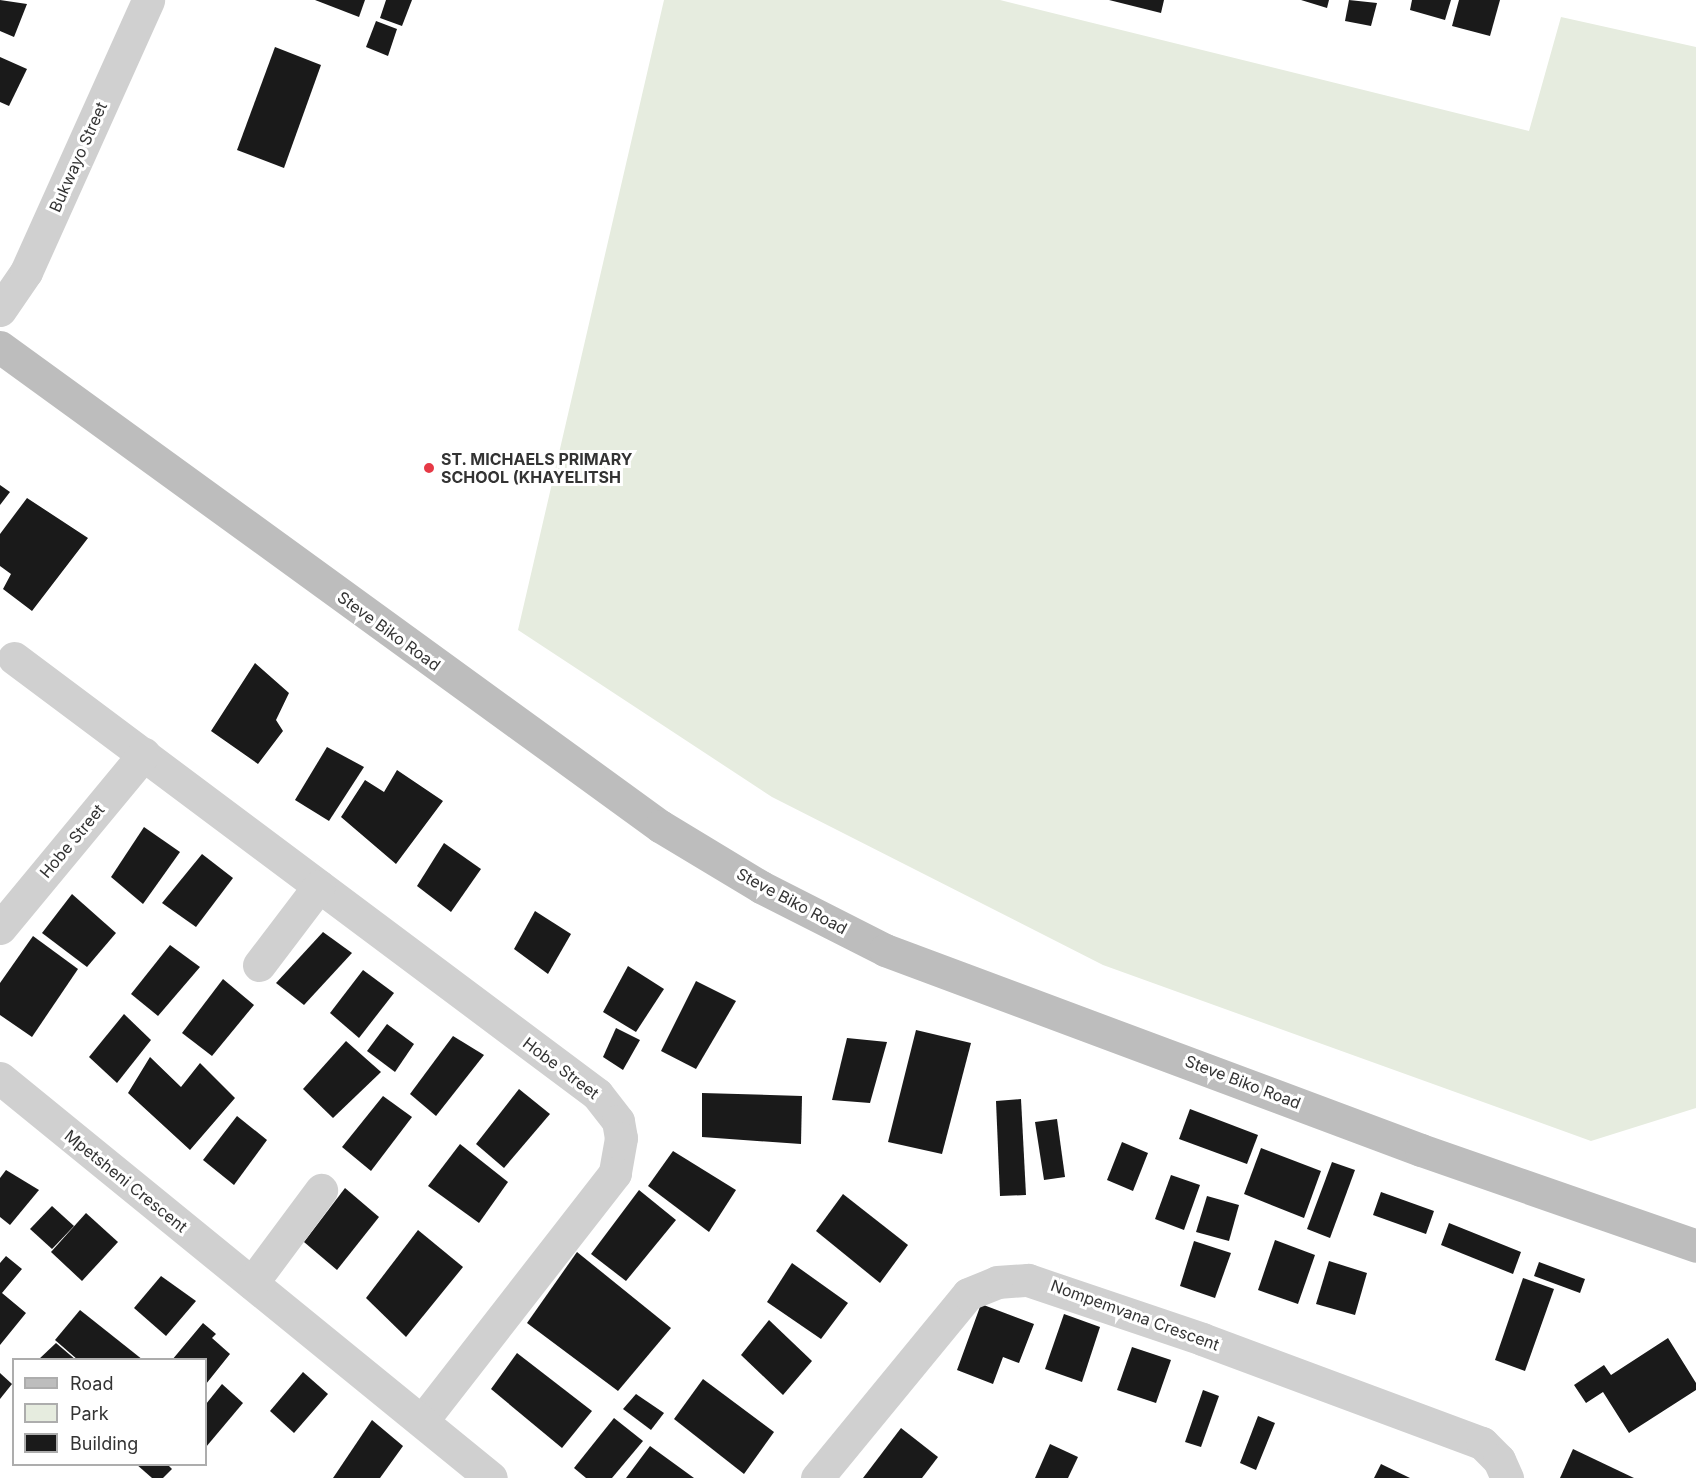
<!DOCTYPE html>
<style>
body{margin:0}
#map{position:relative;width:1696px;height:1478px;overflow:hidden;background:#fff;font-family:Inter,sans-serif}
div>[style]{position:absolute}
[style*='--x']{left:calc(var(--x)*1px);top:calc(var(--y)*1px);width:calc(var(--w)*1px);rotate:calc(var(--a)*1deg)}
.green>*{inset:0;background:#e6ecdf}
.building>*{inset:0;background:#1a1a1a}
.street>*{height:33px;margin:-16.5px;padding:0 16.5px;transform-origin:16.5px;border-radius:16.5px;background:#d0d0d0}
.secondary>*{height:33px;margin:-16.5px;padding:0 16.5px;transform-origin:16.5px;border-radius:16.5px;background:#bdbdbd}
.dots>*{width:16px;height:16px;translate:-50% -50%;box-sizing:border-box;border:3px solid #fff;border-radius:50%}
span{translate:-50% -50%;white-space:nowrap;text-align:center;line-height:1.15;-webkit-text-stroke:6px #fff;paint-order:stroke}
.street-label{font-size:16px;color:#333}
.poi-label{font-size:16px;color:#333;font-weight:700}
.left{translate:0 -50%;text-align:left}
.legend{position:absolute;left:12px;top:1358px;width:195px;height:108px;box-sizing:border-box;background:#fff;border:2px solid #adadad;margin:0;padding:8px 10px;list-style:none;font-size:18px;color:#333}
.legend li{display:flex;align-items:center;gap:12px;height:30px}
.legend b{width:30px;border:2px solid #adadad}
</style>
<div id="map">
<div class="green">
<i style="clip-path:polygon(664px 0,1000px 0,1529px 131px,1561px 17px,1696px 47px,1696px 1108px,1591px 1141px,1103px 965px,772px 797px,518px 630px)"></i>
</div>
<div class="building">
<i style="clip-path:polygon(0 0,27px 4px,14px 37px,0 31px)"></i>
<i style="clip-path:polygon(315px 0,365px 0,359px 17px)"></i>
<i style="clip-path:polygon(386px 0,412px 0,402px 26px,380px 18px)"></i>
<i style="clip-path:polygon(1109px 0,1164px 0,1161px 13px)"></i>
<i style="clip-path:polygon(1301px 0,1329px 0,1327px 8px)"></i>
<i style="clip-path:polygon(1349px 0,1377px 3px,1371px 26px,1345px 21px)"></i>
<i style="clip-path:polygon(1412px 0,1451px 0,1445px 20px,1410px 10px)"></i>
<i style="clip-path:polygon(1459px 0,1500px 0,1490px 36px,1452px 26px)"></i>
<i style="clip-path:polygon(376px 21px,397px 29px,388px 56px,366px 47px)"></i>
<i style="clip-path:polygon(275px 47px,321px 65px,284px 168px,237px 150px)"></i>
<i style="clip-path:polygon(0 57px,27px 69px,9px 106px,0 102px)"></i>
<i style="clip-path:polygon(0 485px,10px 492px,0 505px)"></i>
<i style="clip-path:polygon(27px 498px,88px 538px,32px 611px,3px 589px,11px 574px,0 566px,0 534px)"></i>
<i style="clip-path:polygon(255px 663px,289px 693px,276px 720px,283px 731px,258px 764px,211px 731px)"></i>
<i style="clip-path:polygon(327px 747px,364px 767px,329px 821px,295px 800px)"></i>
<i style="clip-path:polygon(397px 770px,443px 801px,396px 864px,341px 817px,365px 780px,384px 792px)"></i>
<i style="clip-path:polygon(144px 827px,180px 852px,143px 904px,111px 877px)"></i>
<i style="clip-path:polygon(444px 843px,481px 869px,451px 912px,417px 886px)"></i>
<i style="clip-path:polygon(202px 854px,233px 878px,196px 927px,162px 903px)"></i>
<i style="clip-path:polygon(72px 894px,116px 933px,87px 967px,42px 933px)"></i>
<i style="clip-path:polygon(535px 911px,571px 934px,548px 974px,514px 949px)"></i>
<i style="clip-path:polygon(323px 932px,352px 953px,304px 1005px,276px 983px)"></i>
<i style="clip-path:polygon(33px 936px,78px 969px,32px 1037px,0 1015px,0 983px)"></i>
<i style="clip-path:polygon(170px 945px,200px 967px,158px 1016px,131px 994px)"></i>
<i style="clip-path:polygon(628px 966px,664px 989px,636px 1032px,603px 1012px)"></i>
<i style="clip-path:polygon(363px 970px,394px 993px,359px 1038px,330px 1013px)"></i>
<i style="clip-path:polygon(223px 979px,254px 1005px,212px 1056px,182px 1033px)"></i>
<i style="clip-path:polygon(696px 981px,736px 1001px,696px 1069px,661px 1051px)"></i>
<i style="clip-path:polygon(124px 1014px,151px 1040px,117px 1083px,89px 1057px)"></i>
<i style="clip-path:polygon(387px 1024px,414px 1044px,395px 1072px,367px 1051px)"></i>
<i style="clip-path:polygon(616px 1028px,640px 1040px,623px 1070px,603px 1057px)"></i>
<i style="clip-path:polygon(916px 1030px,971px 1043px,942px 1154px,888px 1142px)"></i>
<i style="clip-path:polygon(453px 1036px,484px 1055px,436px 1116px,410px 1094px)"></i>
<i style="clip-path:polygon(847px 1038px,887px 1042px,870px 1103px,832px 1100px)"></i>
<i style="clip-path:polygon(346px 1041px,381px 1072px,333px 1118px,303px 1089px)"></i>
<i style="clip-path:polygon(150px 1057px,181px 1087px,200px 1063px,235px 1098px,190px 1150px,128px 1093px)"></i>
<i style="clip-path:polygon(519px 1089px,550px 1114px,504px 1168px,476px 1144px)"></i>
<i style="clip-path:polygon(702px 1093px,802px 1096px,801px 1144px,702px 1137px)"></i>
<i style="clip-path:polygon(383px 1096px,412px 1117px,371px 1171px,342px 1147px)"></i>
<i style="clip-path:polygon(1021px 1099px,1026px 1195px,1000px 1196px,996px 1101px)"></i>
<i style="clip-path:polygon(1190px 1109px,1258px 1135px,1247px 1164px,1179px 1139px)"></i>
<i style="clip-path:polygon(237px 1116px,267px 1140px,234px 1185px,203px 1160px)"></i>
<i style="clip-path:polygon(1057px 1119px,1065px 1177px,1044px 1180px,1035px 1122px)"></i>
<i style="clip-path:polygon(1122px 1142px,1148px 1153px,1133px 1191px,1107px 1180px)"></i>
<i style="clip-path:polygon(460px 1144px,508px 1182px,479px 1223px,428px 1186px)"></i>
<i style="clip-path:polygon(1261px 1148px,1321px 1171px,1304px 1218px,1244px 1194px)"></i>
<i style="clip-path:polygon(673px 1151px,736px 1190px,709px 1232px,648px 1186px)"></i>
<i style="clip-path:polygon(1332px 1162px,1355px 1170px,1330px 1238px,1307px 1229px)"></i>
<i style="clip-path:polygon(6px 1170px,39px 1190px,10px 1225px,0 1217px,0 1178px)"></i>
<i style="clip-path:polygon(1171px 1175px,1200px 1185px,1184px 1230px,1155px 1219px)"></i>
<i style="clip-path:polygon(345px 1188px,379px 1217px,337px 1270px,304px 1242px)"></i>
<i style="clip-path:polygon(639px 1190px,676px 1220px,626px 1281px,591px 1254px)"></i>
<i style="clip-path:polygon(1381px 1192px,1434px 1211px,1426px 1234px,1373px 1215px)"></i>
<i style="clip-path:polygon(843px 1194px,908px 1245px,880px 1283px,816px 1231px)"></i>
<i style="clip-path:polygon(1207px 1196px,1239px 1205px,1229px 1241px,1196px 1232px)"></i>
<i style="clip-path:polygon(52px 1206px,74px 1226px,52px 1249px,30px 1229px)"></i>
<i style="clip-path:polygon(86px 1213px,118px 1242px,82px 1281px,51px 1252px)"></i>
<i style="clip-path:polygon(1449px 1223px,1521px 1252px,1513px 1274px,1441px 1245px)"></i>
<i style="clip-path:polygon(418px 1230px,463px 1267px,406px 1337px,366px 1298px)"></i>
<i style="clip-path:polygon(1275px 1240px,1315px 1255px,1298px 1304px,1258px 1290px)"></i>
<i style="clip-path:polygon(1194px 1241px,1231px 1253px,1215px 1298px,1180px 1286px)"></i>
<i style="clip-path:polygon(577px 1252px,671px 1328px,618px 1391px,527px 1323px)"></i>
<i style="clip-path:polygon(6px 1256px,22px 1269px,2px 1293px,26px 1313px,0 1345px,0 1263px)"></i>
<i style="clip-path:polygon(1329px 1261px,1367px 1273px,1355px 1315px,1316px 1304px)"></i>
<i style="clip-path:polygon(1539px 1262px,1585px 1279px,1580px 1293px,1534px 1276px)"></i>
<i style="clip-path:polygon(792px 1263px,848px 1303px,821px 1339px,767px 1302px)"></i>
<i style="clip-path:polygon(161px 1276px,196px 1301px,166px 1336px,134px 1308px)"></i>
<i style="clip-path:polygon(1523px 1278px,1554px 1289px,1525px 1371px,1495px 1360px)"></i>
<i style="clip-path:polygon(981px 1304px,1034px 1324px,1019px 1363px,1003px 1357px,993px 1384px,957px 1370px)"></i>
<i style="clip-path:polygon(80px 1310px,143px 1360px,78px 1360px,55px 1340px)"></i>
<i style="clip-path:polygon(1064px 1314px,1100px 1327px,1082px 1382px,1045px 1369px)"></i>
<i style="clip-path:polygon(769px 1320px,812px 1361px,783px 1395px,741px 1355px)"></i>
<i style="clip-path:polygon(203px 1323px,216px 1334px,212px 1338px,230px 1354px,206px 1384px,206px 1360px,172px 1360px)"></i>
<i style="clip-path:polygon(1668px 1338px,1696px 1383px,1696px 1390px,1629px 1433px,1603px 1392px,1586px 1403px,1574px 1385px,1604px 1365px,1611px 1375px)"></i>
<i style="clip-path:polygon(56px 1343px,76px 1360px,38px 1360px)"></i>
<i style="clip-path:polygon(1132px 1347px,1171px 1360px,1156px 1403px,1117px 1390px)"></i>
<i style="clip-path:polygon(517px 1353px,592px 1411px,562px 1448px,491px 1389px)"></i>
<i style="clip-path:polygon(303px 1372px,328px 1394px,294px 1433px,270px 1411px)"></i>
<i style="clip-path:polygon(0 1373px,12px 1384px,0 1399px)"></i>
<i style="clip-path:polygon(703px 1379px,774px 1432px,744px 1474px,674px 1419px)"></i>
<i style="clip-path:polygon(222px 1384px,243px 1403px,206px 1447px,206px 1404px)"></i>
<i style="clip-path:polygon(1203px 1390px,1219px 1396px,1201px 1447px,1185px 1442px)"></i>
<i style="clip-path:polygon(636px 1394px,664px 1413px,651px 1430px,623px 1409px)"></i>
<i style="clip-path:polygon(1258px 1416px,1275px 1423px,1256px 1470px,1240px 1463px)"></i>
<i style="clip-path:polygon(614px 1418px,643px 1441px,612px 1478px,586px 1478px,574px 1468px)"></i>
<i style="clip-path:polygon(372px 1420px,403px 1446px,380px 1478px,333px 1478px)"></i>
<i style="clip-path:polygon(901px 1428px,938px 1457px,922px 1478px,863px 1478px)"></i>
<i style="clip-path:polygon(1050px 1444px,1078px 1457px,1068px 1478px,1035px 1478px)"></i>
<i style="clip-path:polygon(650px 1446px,694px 1478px,626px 1478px)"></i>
<i style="clip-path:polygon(1573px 1449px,1634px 1478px,1560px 1478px)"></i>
<i style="clip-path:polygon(136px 1464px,167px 1464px,172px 1469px,163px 1478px,152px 1478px)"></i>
<i style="clip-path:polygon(1381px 1464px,1410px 1478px,1374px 1478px)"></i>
</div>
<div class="street">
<i style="--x:0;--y:310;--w:46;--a:-55.6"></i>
<i style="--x:26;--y:272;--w:298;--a:-65.8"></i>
<i style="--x:14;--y:658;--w:728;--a:36.79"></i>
<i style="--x:597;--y:1094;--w:34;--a:52"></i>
<i style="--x:618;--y:1121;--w:17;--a:80"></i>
<i style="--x:621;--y:1138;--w:36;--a:100"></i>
<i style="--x:615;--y:1173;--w:314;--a:127.9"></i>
<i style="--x:0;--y:928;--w:226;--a:-50.4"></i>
<i style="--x:259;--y:965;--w:99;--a:-52.8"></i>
<i style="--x:0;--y:1078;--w:633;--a:39.17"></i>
<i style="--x:252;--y:1283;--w:116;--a:-53.4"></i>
<i style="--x:817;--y:1478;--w:238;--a:-50.6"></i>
<i style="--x:968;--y:1294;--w:31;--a:-22"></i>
<i style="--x:997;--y:1282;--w:31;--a:-4"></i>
<i style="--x:1028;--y:1280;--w:184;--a:18.7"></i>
<i style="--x:1202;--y:1339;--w:299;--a:20.4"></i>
<i style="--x:1482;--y:1443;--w:24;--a:45"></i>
<i style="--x:1499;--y:1460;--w:20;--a:66"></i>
</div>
<div class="secondary">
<i style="--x:0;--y:347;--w:816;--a:35.97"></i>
<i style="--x:660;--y:826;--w:118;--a:31.1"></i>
<i style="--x:761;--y:887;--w:139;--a:26.9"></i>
<i style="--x:885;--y:950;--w:572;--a:20.46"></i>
<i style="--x:1421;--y:1150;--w:291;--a:19.2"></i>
</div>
<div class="dots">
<i style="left:429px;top:468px;background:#e63946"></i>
</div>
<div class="street-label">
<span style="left:78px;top:157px;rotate:-66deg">Bukwayo Street</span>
<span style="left:389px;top:631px;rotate:36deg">Steve Biko Road</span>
<span style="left:72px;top:841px;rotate:-50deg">Hobe Street</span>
<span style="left:792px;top:901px;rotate:28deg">Steve Biko Road</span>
<span style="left:561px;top:1068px;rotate:37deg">Hobe Street</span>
<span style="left:1243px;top:1082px;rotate:21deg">Steve Biko Road</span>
<span style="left:126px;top:1181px;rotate:39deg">Mpetsheni Crescent</span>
<span style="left:1135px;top:1315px;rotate:20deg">Nompemvana Crescent</span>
</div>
<div class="poi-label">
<span class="left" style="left:441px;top:468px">ST. MICHAELS PRIMARY<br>SCHOOL (KHAYELITSH</span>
</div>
<ul class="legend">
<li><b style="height:8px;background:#bdbdbd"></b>Road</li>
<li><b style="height:16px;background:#e6ecdf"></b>Park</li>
<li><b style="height:16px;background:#1a1a1a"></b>Building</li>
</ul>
</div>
